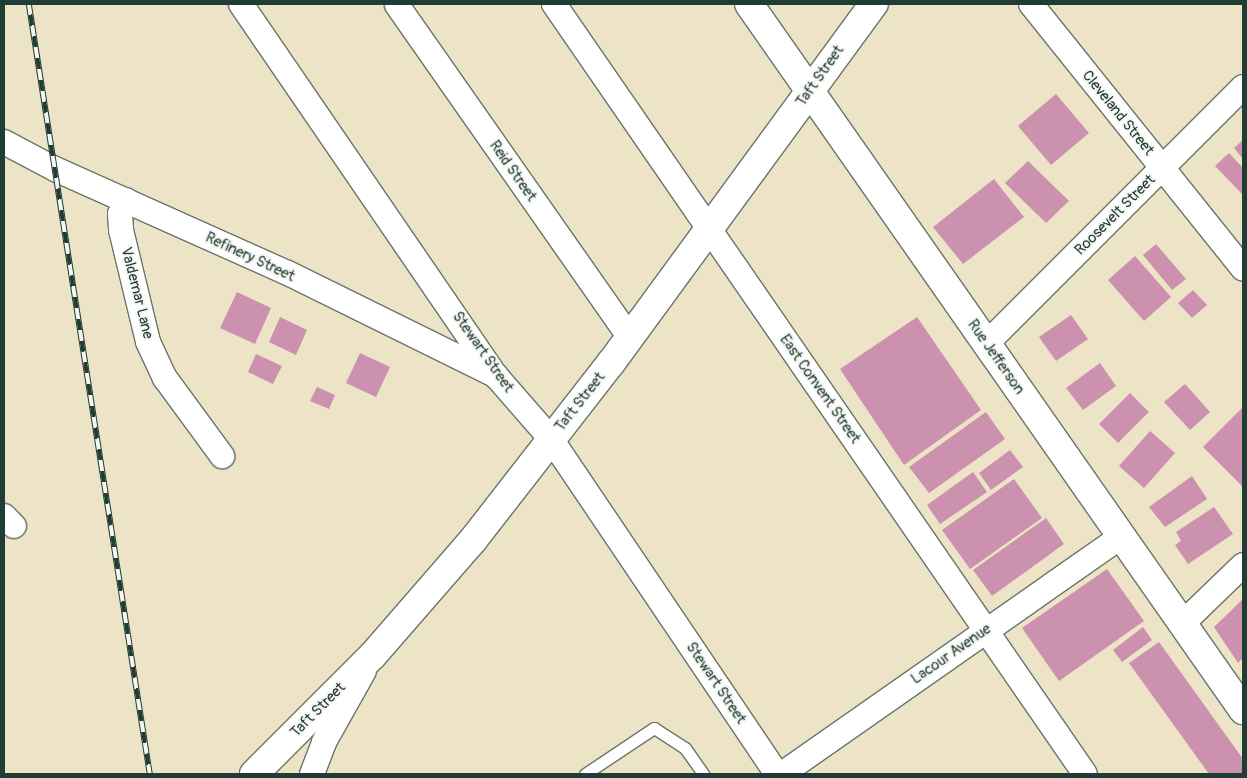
<!DOCTYPE html>
<style>
body{margin:0}
#map{position:relative;width:1247px;height:778px;overflow:hidden;background:#ede4c8;font-family:Pangolin,sans-serif}
div>[style]{position:absolute}
[style*='--x']{left:calc(var(--x)*1px);top:calc(var(--y)*1px);width:calc(var(--w)*1px);rotate:calc(var(--a)*1deg)}
.building>*{inset:0;background:#cc91ae}
.roads{filter:drop-shadow(1px 0 #677768) drop-shadow(-1px 0 #677768) drop-shadow(0 1px #677768) drop-shadow(0 -1px #677768)}
.lane>*{height:11px;margin:-5.5px;padding:0 5.5px;transform-origin:5.5px;border-radius:5.5px;background:#fff}
.street>*{height:24px;margin:-12px;padding:0 12px;transform-origin:12px;border-radius:12px;background:#fff}
.secondary>*{height:28px;margin:-14px;padding:0 14px;transform-origin:14px;border-radius:14px;background:#fff}
.rail>*{height:5.5px;margin-top:-2.75px;transform-origin:0;background:repeating-linear-gradient(90deg,#f6f6f2 0 11px,#1f3d34 0 22px);box-sizing:border-box;border-block:1px solid #1f3d34}
span{translate:-50% -50%;white-space:nowrap;text-align:center;line-height:1.15;-webkit-text-stroke:4px #f6f6f2;paint-order:stroke}
.street-label{font-size:15px;color:#1f3d34}
.frame{position:absolute;inset:0;border:5px solid #1f3d34;pointer-events:none}
</style>
<div id="map">
<div class="building">
<i style="clip-path:polygon(1056px 94px,1089px 133px,1051px 165px,1018px 126px)"></i>
<i style="clip-path:polygon(1243px 140px,1243px 159px,1234px 148px)"></i>
<i style="clip-path:polygon(1229px 153px,1243px 168px,1243px 195px,1215px 166px)"></i>
<i style="clip-path:polygon(1028px 161px,1069px 201px,1046px 223px,1005px 183px)"></i>
<i style="clip-path:polygon(994px 179px,1024px 217px,963px 264px,933px 227px)"></i>
<i style="clip-path:polygon(1156px 244px,1186px 279px,1172px 290px,1143px 255px)"></i>
<i style="clip-path:polygon(1135px 256px,1171px 297px,1144px 321px,1108px 280px)"></i>
<i style="clip-path:polygon(1193px 290px,1207px 305px,1192px 318px,1178px 303px)"></i>
<i style="clip-path:polygon(237px 292px,271px 308px,255px 344px,220px 328px)"></i>
<i style="clip-path:polygon(1071px 315px,1088px 339px,1056px 361px,1039px 337px)"></i>
<i style="clip-path:polygon(280px 317px,307px 330px,296px 355px,269px 342px)"></i>
<i style="clip-path:polygon(917px 317px,981px 410px,904px 465px,840px 369px)"></i>
<i style="clip-path:polygon(360px 353px,390px 367px,376px 397px,346px 383px)"></i>
<i style="clip-path:polygon(256px 354px,282px 366px,273px 384px,248px 372px)"></i>
<i style="clip-path:polygon(1100px 363px,1116px 386px,1083px 410px,1066px 388px)"></i>
<i style="clip-path:polygon(1185px 384px,1210px 412px,1190px 430px,1164px 402px)"></i>
<i style="clip-path:polygon(317px 387px,335px 395px,329px 409px,310px 401px)"></i>
<i style="clip-path:polygon(1130px 393px,1149px 412px,1118px 443px,1099px 424px)"></i>
<i style="clip-path:polygon(1243px 407px,1243px 487px,1203px 447px)"></i>
<i style="clip-path:polygon(986px 412px,1005px 439px,929px 493px,909px 467px)"></i>
<i style="clip-path:polygon(1150px 431px,1175px 453px,1144px 488px,1119px 466px)"></i>
<i style="clip-path:polygon(1010px 450px,1023px 467px,991px 490px,979px 473px)"></i>
<i style="clip-path:polygon(973px 472px,987px 492px,940px 524px,927px 505px)"></i>
<i style="clip-path:polygon(1192px 476px,1207px 499px,1165px 527px,1149px 507px)"></i>
<i style="clip-path:polygon(1014px 479px,1042px 518px,970px 569px,942px 530px)"></i>
<i style="clip-path:polygon(1214px 507px,1233px 534px,1188px 564px,1175px 545px,1181px 541px,1176px 532px)"></i>
<i style="clip-path:polygon(1046px 518px,1064px 544px,992px 596px,973px 570px)"></i>
<i style="clip-path:polygon(1107px 569px,1144px 621px,1059px 681px,1022px 628px)"></i>
<i style="clip-path:polygon(1243px 599px,1243px 658px,1238px 663px,1214px 627px)"></i>
<i style="clip-path:polygon(1143px 627px,1152px 640px,1122px 662px,1113px 650px)"></i>
<i style="clip-path:polygon(1159px 642px,1243px 759px,1243px 774px,1209px 774px,1129px 663px)"></i>
</div>
<div class="roads">
<div class="lane">
<i style="--x:585;--y:774;--w:83;--a:-33.7"></i>
<i style="--x:654;--y:728;--w:37;--a:33"></i>
<i style="--x:685;--y:748;--w:32;--a:55"></i>
</div>
<div class="street">
<i style="--x:241;--y:4;--w:451;--a:55.6"></i>
<i style="--x:496;--y:376;--w:84;--a:48.9"></i>
<i style="--x:551;--y:439;--w:404;--a:56"></i>
<i style="--x:554;--y:4;--w:935;--a:55.41"></i>
<i style="--x:1031;--y:4;--w:339;--a:51.3"></i>
<i style="--x:397;--y:5;--w:406;--a:55"></i>
<i style="--x:4;--y:142;--w:58;--a:27.9"></i>
<i style="--x:55;--y:169;--w:255;--a:24.1"></i>
<i style="--x:288;--y:273;--w:232;--a:26.3"></i>
<i style="--x:126;--y:200;--w:15;--a:113"></i>
<i style="--x:120;--y:214;--w:16;--a:86"></i>
<i style="--x:121;--y:230;--w:115;--a:76.4"></i>
<i style="--x:148;--y:342;--w:40;--a:65"></i>
<i style="--x:165;--y:378;--w:97;--a:53.8"></i>
<i style="--x:987;--y:343;--w:362;--a:-45"></i>
<i style="--x:4;--y:516;--w:14;--a:45"></i>
<i style="--x:1183;--y:623;--w:83;--a:-44"></i>
<i style="--x:312;--y:774;--w:34;--a:-69"></i>
<i style="--x:324;--y:742;--w:81;--a:-60.6"></i>
<i style="--x:782;--y:774;--w:415;--a:-35"></i>
</div>
<div class="secondary">
<i style="--x:749;--y:4;--w:862;--a:55.02"></i>
<i style="--x:254;--y:774;--w:168;--a:-45"></i>
<i style="--x:373;--y:655;--w:152;--a:-49"></i>
<i style="--x:473;--y:540;--w:224;--a:-52.1"></i>
<i style="--x:611;--y:363;--w:445;--a:-53.8"></i>
</div>
</div>
<div class="rail">
<i style="--x:29;--y:4;--w:779;--a:81.07"></i>
</div>
<div class="street-label">
<span style="left:820px;top:76px;rotate:-55deg">Taft Street</span>
<span style="left:1118px;top:113px;rotate:51deg">Cleveland Street</span>
<span style="left:513px;top:171px;rotate:55deg">Reid Street</span>
<span style="left:1115px;top:215px;rotate:-45deg">Roosevelt Street</span>
<span style="left:250px;top:257px;rotate:25deg">Refinery Street</span>
<span style="left:137px;top:293px;rotate:76deg">Valdemar Lane</span>
<span style="left:483px;top:352px;rotate:55deg">Stewart Street</span>
<span style="left:996px;top:357px;rotate:55deg">Rue Jefferson</span>
<span style="left:820px;top:389px;rotate:55deg">East Convent Street</span>
<span style="left:580px;top:402px;rotate:-52deg">Taft Street</span>
<span style="left:951px;top:654px;rotate:-35deg">Lacour Avenue</span>
<span style="left:716px;top:683px;rotate:56deg">Stewart Street</span>
<span style="left:318px;top:710px;rotate:-45deg">Taft Street</span>
</div>
<div class="frame"></div>
</div>
